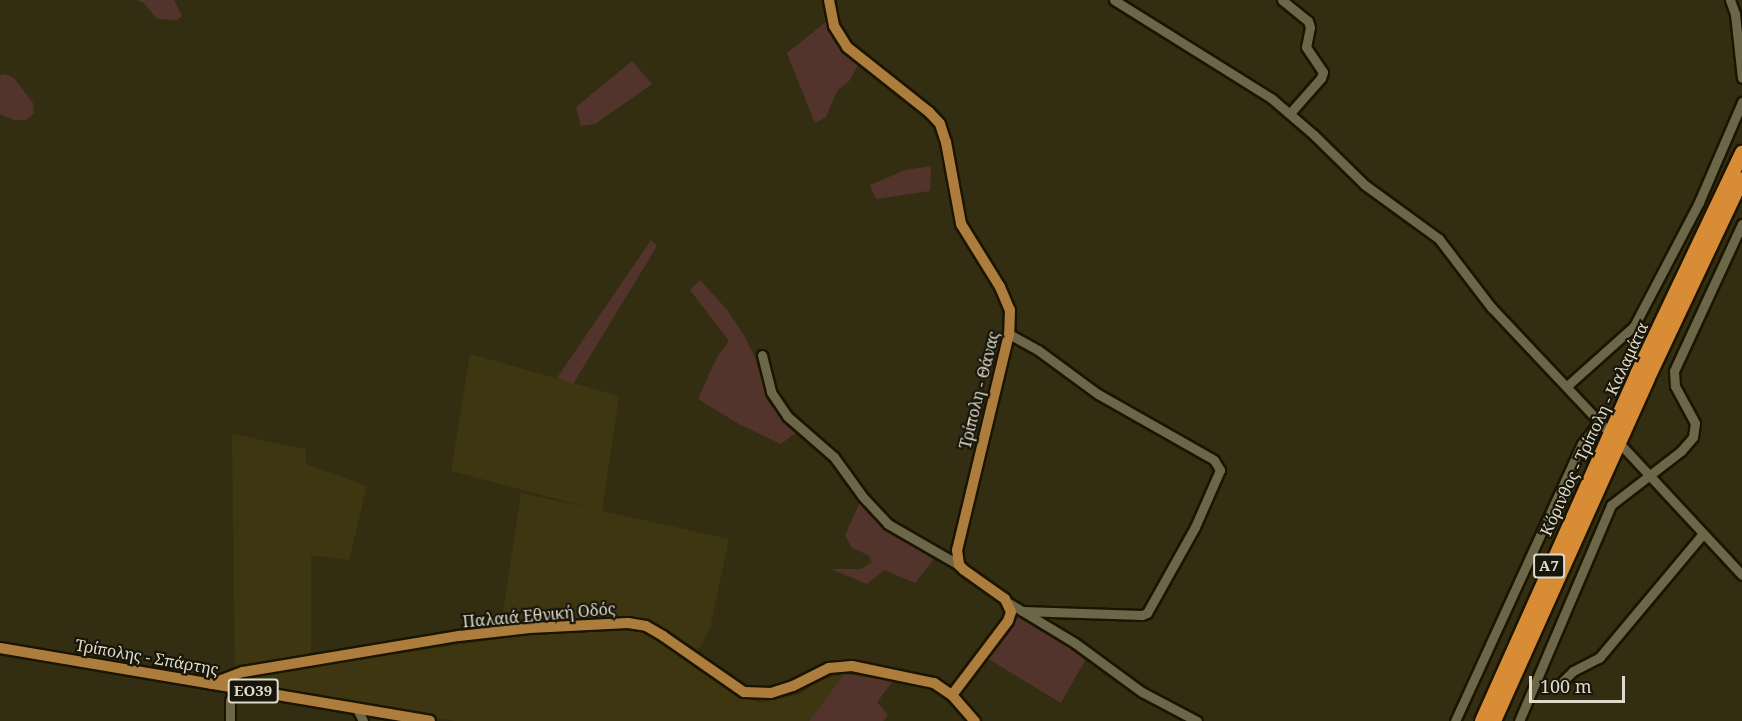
<!DOCTYPE html>
<meta charset="utf-8">
<style>
body{margin:0}
#map{position:relative;width:1742px;height:721px;overflow:hidden;background:#332e11;font-family:"Noto Serif",serif}
div>[style]{position:absolute}
[style*='--x']{left:calc(var(--x)*1px);top:calc(var(--y)*1px);width:calc(var(--w)*1px);rotate:calc(var(--a)*1deg)}
.built>*{inset:0;background:#3d3610}
.green>*{inset:0;background:#53342d}
.roads{filter:drop-shadow(2px 0 #1b1500) drop-shadow(-2px 0 #1b1500) drop-shadow(0 2px #1b1500) drop-shadow(0 -2px #1b1500)}
.minor>*{height:9px;margin:-4.5px;padding:0 4.5px;transform-origin:4.5px;border-radius:4.5px;background:#6d6749}
.major>*{height:10px;margin:-5px;padding:0 5px;transform-origin:5px;border-radius:5px;background:#ad7d3d}
.highway>*{height:14px;margin:-7px;padding:0 7px;transform-origin:7px;border-radius:7px;background:#d78c35}
span{translate:-50% -50%;white-space:nowrap;text-align:center;line-height:1.15;-webkit-text-stroke:4.5px #18160a;paint-order:stroke}
.shield-label span{padding:2px 4px;background:#18160a;border:2px solid;border-radius:4px;-webkit-text-stroke-width:0}
.shield-label{font-size:15px;color:#dedbca;font-weight:700}
.street-label{font-size:16px;color:#dedbca}
.scale{position:absolute;left:1529px;top:676px;width:96px;height:27px;box-sizing:border-box;border:3px solid #dedbca;border-top:0;padding-left:8px;font-size:18px;line-height:21px;white-space:nowrap;color:#dedbca;-webkit-text-stroke:4px #18160a;paint-order:stroke}
</style>
<div id="map">
<div class="built">
<i style="clip-path:polygon(470px 354px,619px 396px,602px 511px,729px 539px,710px 628px,696px 654px,725px 687px,760px 703px,800px 694px,820px 680px,844px 674px,809px 721px,455px 721px,235px 684px,232px 434px,306px 449px,306px 464px,367px 486px,349px 560px,311px 555px,311px 666px,499px 639px,521px 493px,599px 510px,451px 471px)"></i>
</div>
<div class="green">
<i style="clip-path:polygon(136px 0,174px 0,182px 16px,177px 20px,157px 19px,144px 3px)"></i>
<i style="clip-path:polygon(826px 22px,834px 41px,859px 63px,850px 80px,837px 91px,826px 117px,815px 123px,787px 53px)"></i>
<i style="clip-path:polygon(632px 61px,652px 84px,595px 124px,581px 126px,576px 107px)"></i>
<i style="clip-path:polygon(5px 74px,14px 78px,33px 103px,34px 113px,26px 120px,14px 120px,0 114px,0 75px)"></i>
<i style="clip-path:polygon(931px 166px,930px 191px,876px 199px,870px 185px,905px 170px)"></i>
<i style="clip-path:polygon(651px 240px,657px 246px,573px 384px,557px 378px)"></i>
<i style="clip-path:polygon(700px 280px,728px 311px,745px 337px,755px 358px,768px 401px,780px 417px,798px 431px,781px 444px,739px 424px,698px 399px,716px 359px,729px 341px,690px 290px)"></i>
<i style="clip-path:polygon(861px 500px,936px 556px,915px 583px,884px 570px,867px 584px,831px 569px,861px 569px,872px 562px,868px 555px,852px 548px,845px 535px)"></i>
<i style="clip-path:polygon(1017px 613px,1087px 657px,1061px 703px,985px 657px)"></i>
<i style="clip-path:polygon(844px 674px,893px 681px,877px 702px,888px 715px,883px 721px,809px 721px)"></i>
</div>
<div class="roads">
<div class="minor">
<i style="--x:1114;--y:0;--w:185;--a:32"></i>
<i style="--x:1271;--y:98;--w:57;--a:40.7"></i>
<i style="--x:1314;--y:135;--w:71;--a:44.4"></i>
<i style="--x:1365;--y:185;--w:92;--a:36.1"></i>
<i style="--x:1439;--y:239;--w:86;--a:52.6"></i>
<i style="--x:1491;--y:307;--w:168;--a:46.7"></i>
<i style="--x:1282;--y:0;--w:33;--a:39"></i>
<i style="--x:1308;--y:21;--w:6;--a:72"></i>
<i style="--x:1310;--y:27;--w:20;--a:101"></i>
<i style="--x:1306;--y:47;--w:30;--a:56"></i>
<i style="--x:1323;--y:72;--w:6;--a:108"></i>
<i style="--x:1321;--y:78;--w:47;--a:131.5"></i>
<i style="--x:1730;--y:0;--w:15;--a:70"></i>
<i style="--x:1735;--y:14;--w:64;--a:83.8"></i>
<i style="--x:1009;--y:334;--w:33;--a:29"></i>
<i style="--x:1038;--y:350;--w:74;--a:36.3"></i>
<i style="--x:1098;--y:394;--w:133;--a:29.6"></i>
<i style="--x:1214;--y:460;--w:12;--a:59"></i>
<i style="--x:1220;--y:470;--w:62;--a:113.7"></i>
<i style="--x:1195;--y:527;--w:98;--a:119.2"></i>
<i style="--x:1147;--y:613;--w:5;--a:158"></i>
<i style="--x:1142;--y:615;--w:120;--a:-178.1"></i>
<i style="--x:762;--y:355;--w:38;--a:76"></i>
<i style="--x:771;--y:392;--w:29;--a:56"></i>
<i style="--x:787;--y:416;--w:62;--a:41.1"></i>
<i style="--x:834;--y:457;--w:49;--a:54.1"></i>
<i style="--x:863;--y:497;--w:37;--a:47"></i>
<i style="--x:888;--y:524;--w:82;--a:30"></i>
<i style="--x:1567;--y:386;--w:90;--a:-41.8"></i>
<i style="--x:1634;--y:326;--w:140;--a:-62.3"></i>
<i style="--x:1699;--y:202;--w:109;--a:-66.7"></i>
<i style="--x:1624;--y:448;--w:173;--a:47.1"></i>
<i style="--x:1009;--y:603;--w:77;--a:31.2"></i>
<i style="--x:1075;--y:643;--w:83;--a:36.2"></i>
<i style="--x:1142;--y:692;--w:62;--a:27.8"></i>
<i style="--x:1563;--y:681;--w:14;--a:-45"></i>
<i style="--x:1573;--y:671;--w:29;--a:-27"></i>
<i style="--x:1599;--y:658;--w:160;--a:-50.1"></i>
<i style="--x:357;--y:709;--w:13;--a:63"></i>
<i style="--x:230;--y:721;--w:20;--a:-90"></i>
<i style="--x:230;--y:701;--w:14;--a:-69"></i>
<i style="--x:1455;--y:721;--w:305;--a:-65.4"></i>
<i style="--x:1582;--y:444;--w:29;--a:-52"></i>
<i style="--x:1519;--y:721;--w:235;--a:-66.9"></i>
<i style="--x:1611;--y:505;--w:88;--a:-37.6"></i>
<i style="--x:1681;--y:451;--w:18;--a:-49"></i>
<i style="--x:1693;--y:437;--w:14;--a:-82"></i>
<i style="--x:1695;--y:423;--w:42;--a:-118.4"></i>
<i style="--x:1675;--y:386;--w:15;--a:-94"></i>
<i style="--x:1674;--y:371;--w:162;--a:-65.2"></i>
</div>
<div class="major">
<i style="--x:829;--y:0;--w:26;--a:79"></i>
<i style="--x:834;--y:26;--w:25;--a:58"></i>
<i style="--x:847;--y:47;--w:105;--a:38.4"></i>
<i style="--x:929;--y:112;--w:16;--a:47"></i>
<i style="--x:940;--y:124;--w:19;--a:72"></i>
<i style="--x:946;--y:142;--w:83;--a:79.6"></i>
<i style="--x:961;--y:224;--w:74;--a:58.2"></i>
<i style="--x:1000;--y:287;--w:25;--a:67"></i>
<i style="--x:1010;--y:310;--w:24;--a:92"></i>
<i style="--x:1009;--y:334;--w:222;--a:103.5"></i>
<i style="--x:957;--y:550;--w:15;--a:82"></i>
<i style="--x:959;--y:565;--w:7;--a:45"></i>
<i style="--x:964;--y:570;--w:50;--a:35.3"></i>
<i style="--x:1005;--y:599;--w:14;--a:65"></i>
<i style="--x:1011;--y:612;--w:9;--a:108"></i>
<i style="--x:1008;--y:621;--w:93;--a:127.1"></i>
<i style="--x:0;--y:648;--w:436;--a:9.6"></i>
<i style="--x:211;--y:684;--w:34;--a:-21"></i>
<i style="--x:243;--y:672;--w:219;--a:-9.5"></i>
<i style="--x:459;--y:636;--w:71;--a:-6.4"></i>
<i style="--x:530;--y:628;--w:98;--a:-2.9"></i>
<i style="--x:628;--y:623;--w:18;--a:9"></i>
<i style="--x:646;--y:626;--w:20;--a:30"></i>
<i style="--x:663;--y:636;--w:98;--a:34.7"></i>
<i style="--x:744;--y:692;--w:27;--a:2"></i>
<i style="--x:771;--y:693;--w:23;--a:-18"></i>
<i style="--x:793;--y:686;--w:40;--a:-26.6"></i>
<i style="--x:829;--y:668;--w:23;--a:-5"></i>
<i style="--x:852;--y:666;--w:84;--a:11.7"></i>
<i style="--x:934;--y:683;--w:22;--a:34"></i>
<i style="--x:952;--y:695;--w:35;--a:49"></i>
</div>
<div class="highway">
<i style="--x:1482;--y:721;--w:380;--a:-65.9"></i>
<i style="--x:1637;--y:374;--w:245;--a:-64.6"></i>
<i style="--x:1494;--y:721;--w:374;--a:-65.8"></i>
<i style="--x:1647;--y:380;--w:222;--a:-64.7"></i>
</div>
</div>
<div class="shield-label">
<span style="left:1549px;top:566px">Α7</span>
<span style="left:253px;top:691px">ΕΟ39</span>
</div>
<div class="street-label">
<span style="left:979px;top:390px;rotate:-76deg">Τρίπολη - Θάνας</span>
<span style="left:1594px;top:429px;rotate:-65deg">Κόρινθος - Τρίπολη - Καλαμάτα</span>
<span style="left:539px;top:615px;rotate:-5deg">Παλαιά Εθνική Οδός</span>
<span style="left:147px;top:657px;rotate:10deg">Τρίπολης - Σπάρτης</span>
</div>
<div class="scale">100 m</div>
</div>
